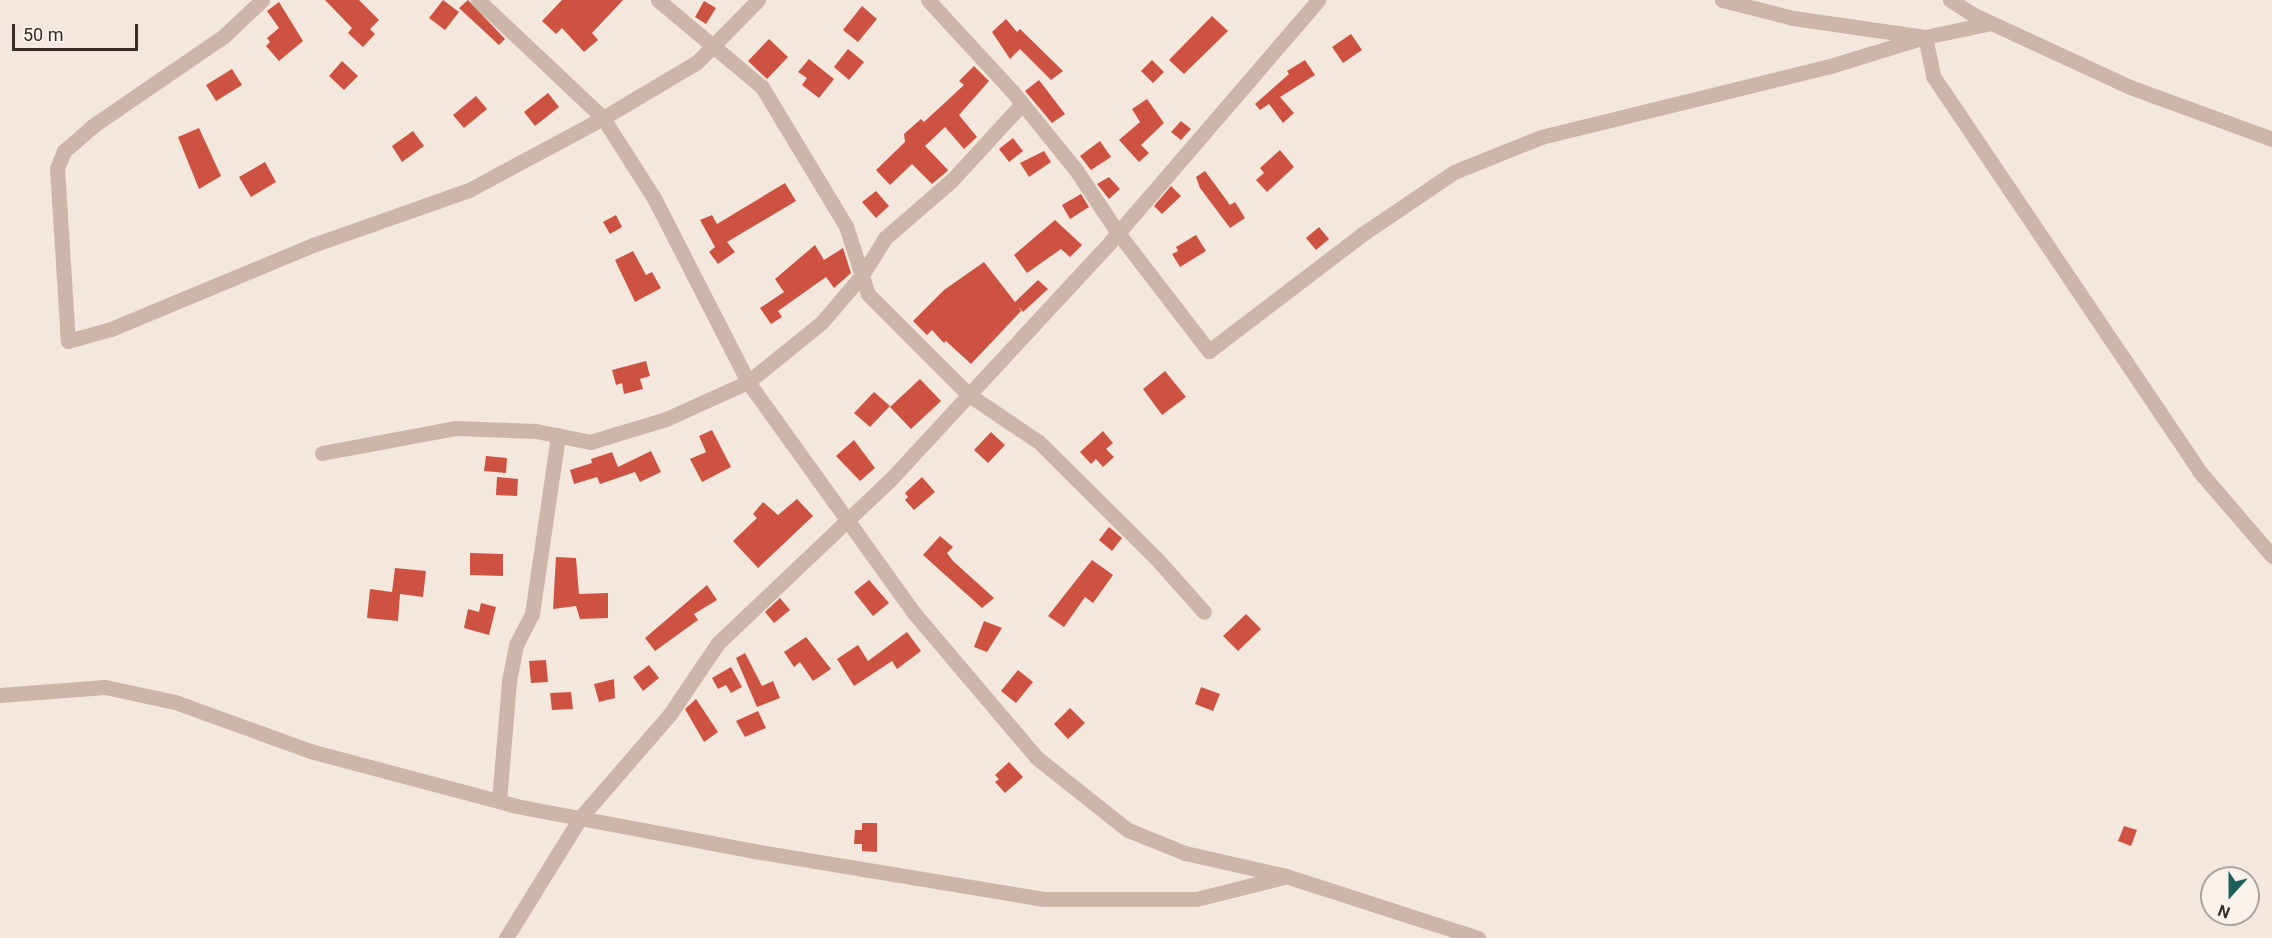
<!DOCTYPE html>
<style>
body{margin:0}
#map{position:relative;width:2272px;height:938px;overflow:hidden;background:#f4e7de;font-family:Roboto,sans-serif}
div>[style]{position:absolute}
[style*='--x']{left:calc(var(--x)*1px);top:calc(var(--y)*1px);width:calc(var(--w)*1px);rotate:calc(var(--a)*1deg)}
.building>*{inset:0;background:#ce5242}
.minor>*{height:15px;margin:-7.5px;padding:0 7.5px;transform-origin:7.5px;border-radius:7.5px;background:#ceb5a9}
span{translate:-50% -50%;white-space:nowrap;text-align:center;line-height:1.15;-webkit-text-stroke:4.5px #fbf2eb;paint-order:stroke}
.north{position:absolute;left:2200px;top:866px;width:60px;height:60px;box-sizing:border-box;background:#fbf2eb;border:2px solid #aea39d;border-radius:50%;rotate:201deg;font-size:16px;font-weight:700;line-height:24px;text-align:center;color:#3a2c29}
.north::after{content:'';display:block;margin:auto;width:21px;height:27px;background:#1b605b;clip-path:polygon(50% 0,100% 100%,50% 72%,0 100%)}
.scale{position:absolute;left:12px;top:24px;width:126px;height:27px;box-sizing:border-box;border:3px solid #3a2c29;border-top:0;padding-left:8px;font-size:18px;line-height:21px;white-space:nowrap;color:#3a2c29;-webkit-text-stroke:4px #fbf2eb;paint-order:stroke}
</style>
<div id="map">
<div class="building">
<i style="clip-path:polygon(325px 0,359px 0,379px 20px,370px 29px,375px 34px,363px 47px,348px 33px,352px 28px)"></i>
<i style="clip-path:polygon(443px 0,459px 12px,445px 30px,429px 18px)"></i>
<i style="clip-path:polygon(468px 0,505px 39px,499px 45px,459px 8px)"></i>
<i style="clip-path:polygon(562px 0,623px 0,592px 33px,598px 40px,584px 52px,562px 28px,556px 34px,542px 21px)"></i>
<i style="clip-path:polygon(704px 1px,716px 8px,706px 24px,695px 17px)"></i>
<i style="clip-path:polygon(279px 2px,303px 41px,279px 61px,266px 46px,270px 42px,267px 38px,279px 28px,267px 11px)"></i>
<i style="clip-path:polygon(862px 6px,877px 19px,858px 42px,843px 30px)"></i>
<i style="clip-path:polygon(1212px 16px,1228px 31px,1184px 74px,1169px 60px)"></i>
<i style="clip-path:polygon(1006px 19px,1017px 32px,1020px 29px,1063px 71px,1051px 80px,1020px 49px,1010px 59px,992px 32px)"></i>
<i style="clip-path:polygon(1351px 34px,1362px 50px,1343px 63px,1332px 47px)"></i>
<i style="clip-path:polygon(769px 39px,788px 57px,767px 79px,748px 61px)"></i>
<i style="clip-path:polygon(848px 49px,864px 62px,849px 80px,834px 67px)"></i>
<i style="clip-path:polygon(809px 59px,834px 79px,819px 98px,802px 85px,807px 78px,798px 72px)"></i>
<i style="clip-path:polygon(1152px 60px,1164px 72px,1153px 83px,1141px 71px)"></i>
<i style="clip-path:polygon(1305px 60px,1315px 75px,1280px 97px,1294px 113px,1283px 123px,1269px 104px,1260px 110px,1255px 104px,1289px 74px,1287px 71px)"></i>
<i style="clip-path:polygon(342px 61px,358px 76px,344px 90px,329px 76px)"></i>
<i style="clip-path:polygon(974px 66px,989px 81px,959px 115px,977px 137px,964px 149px,945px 127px,925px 146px,948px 170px,945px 173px,932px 184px,912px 164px,890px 185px,876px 170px,905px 142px,904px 134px,921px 119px,924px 122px,964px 85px,959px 81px)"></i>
<i style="clip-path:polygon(232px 69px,242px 85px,216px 101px,206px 85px)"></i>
<i style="clip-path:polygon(1039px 80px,1065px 114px,1052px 123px,1025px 91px)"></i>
<i style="clip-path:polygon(548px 93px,559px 107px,535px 126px,524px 112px)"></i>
<i style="clip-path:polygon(476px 96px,487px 109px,464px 128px,453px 115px)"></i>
<i style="clip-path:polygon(1147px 99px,1164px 123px,1141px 145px,1149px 153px,1139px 162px,1119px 140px,1140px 122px,1132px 109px)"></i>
<i style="clip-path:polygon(1181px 121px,1191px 129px,1181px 140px,1171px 132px)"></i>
<i style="clip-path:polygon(199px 128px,221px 176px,199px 189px,178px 137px)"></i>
<i style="clip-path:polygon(413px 131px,424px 146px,402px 162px,392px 146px)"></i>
<i style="clip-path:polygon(1013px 138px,1023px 151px,1009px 162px,999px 149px)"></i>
<i style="clip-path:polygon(1100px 141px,1111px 157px,1091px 170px,1080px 156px)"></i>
<i style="clip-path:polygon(1280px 150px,1294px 167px,1267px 192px,1256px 180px,1264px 173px,1260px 168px)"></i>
<i style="clip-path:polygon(1044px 151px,1051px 162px,1029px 177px,1020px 163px)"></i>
<i style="clip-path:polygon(265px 162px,276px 182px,251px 197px,239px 177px)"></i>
<i style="clip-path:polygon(1205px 171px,1230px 205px,1235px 202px,1245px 218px,1230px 228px,1200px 188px,1196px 177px)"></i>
<i style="clip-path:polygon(1109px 177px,1120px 189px,1109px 199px,1097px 184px)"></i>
<i style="clip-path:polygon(785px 183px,796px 201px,727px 242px,735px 252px,718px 264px,709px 252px,715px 247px,700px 220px,712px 215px,717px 224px)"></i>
<i style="clip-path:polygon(1171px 186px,1181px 196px,1162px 214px,1154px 206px)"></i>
<i style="clip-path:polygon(876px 191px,889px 206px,876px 218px,862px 202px)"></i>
<i style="clip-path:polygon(1081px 194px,1089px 207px,1070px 219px,1062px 205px)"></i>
<i style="clip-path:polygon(616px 215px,622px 227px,610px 234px,603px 222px)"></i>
<i style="clip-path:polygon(1055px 220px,1082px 245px,1070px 257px,1061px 249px,1027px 273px,1014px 255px)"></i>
<i style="clip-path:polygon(1319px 227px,1329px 239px,1316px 250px,1306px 238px)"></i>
<i style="clip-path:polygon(1196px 235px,1206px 251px,1180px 267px,1172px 254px,1178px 251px,1176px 247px)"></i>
<i style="clip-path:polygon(815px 245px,824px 260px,843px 248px,851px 273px,834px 288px,826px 277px,778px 311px,782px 317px,771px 324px,760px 308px,784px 292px,775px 279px)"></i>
<i style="clip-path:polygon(633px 251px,646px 275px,652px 272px,661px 288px,635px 302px,615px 260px)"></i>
<i style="clip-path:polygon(984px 262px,1015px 302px,1038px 280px,1048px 289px,1023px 312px,1019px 307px,1021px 311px,971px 364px,946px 341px,944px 343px,932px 330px,927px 335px,913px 321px,944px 290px)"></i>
<i style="clip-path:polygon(646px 361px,650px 376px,640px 379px,643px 389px,624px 394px,622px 383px,616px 385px,612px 370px)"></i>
<i style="clip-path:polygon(1165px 371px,1186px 397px,1162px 415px,1143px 389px)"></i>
<i style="clip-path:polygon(920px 379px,941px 401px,911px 429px,890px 407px)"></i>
<i style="clip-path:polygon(874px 392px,890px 406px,870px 427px,854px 413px)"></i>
<i style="clip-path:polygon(712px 430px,731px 467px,702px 482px,690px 459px,706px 452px,699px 436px)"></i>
<i style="clip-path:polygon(1103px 431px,1113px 443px,1106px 449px,1114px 457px,1103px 467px,1096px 459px,1091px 464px,1080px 452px)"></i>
<i style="clip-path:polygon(991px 432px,1005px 445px,988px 463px,974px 450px)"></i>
<i style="clip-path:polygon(854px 440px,875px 468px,860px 481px,836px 456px)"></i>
<i style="clip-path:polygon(651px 451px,661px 472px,640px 482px,635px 472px,600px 484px,597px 477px,574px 484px,570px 470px,592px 463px,591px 459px,612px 452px,618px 467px)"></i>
<i style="clip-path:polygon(486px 456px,507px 458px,506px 473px,484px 471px)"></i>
<i style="clip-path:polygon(497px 477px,518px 479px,517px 496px,496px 495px)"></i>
<i style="clip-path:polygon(922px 477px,935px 492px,914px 510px,905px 500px,908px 497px,905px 493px)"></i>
<i style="clip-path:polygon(797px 499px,813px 516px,758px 568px,733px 541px,757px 518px,753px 514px,763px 502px,778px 515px)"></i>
<i style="clip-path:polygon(1109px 527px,1122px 538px,1112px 551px,1099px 540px)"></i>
<i style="clip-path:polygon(940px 536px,953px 547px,947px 553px,953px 561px,994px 598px,982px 608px,923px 555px)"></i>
<i style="clip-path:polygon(470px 553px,503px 554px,503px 576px,470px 575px)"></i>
<i style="clip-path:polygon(556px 557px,576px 558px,579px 594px,608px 593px,608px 618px,580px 619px,576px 606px,553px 609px)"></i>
<i style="clip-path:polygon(1092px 560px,1113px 575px,1093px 603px,1085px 597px,1064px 627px,1048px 616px)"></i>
<i style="clip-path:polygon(395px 568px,426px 571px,423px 597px,400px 594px,398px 621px,367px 618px,370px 589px,392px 592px)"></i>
<i style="clip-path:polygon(869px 580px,889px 603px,873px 616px,854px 592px)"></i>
<i style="clip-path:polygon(707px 585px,717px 600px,694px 614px,698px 620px,655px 651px,645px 638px)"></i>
<i style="clip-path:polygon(780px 598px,790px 610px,774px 623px,765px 612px)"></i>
<i style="clip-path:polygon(481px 603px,496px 607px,489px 635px,464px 628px,468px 609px,479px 612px)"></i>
<i style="clip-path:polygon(1246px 614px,1261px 629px,1238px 651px,1223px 636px)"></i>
<i style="clip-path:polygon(984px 621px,1002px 628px,987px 652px,974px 647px)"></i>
<i style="clip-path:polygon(907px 632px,921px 651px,897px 669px,892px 661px,854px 686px,837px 659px,858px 645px,868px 661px)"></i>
<i style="clip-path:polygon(806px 637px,831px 669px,813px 681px,800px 662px,794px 667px,784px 652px)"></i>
<i style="clip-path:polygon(745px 653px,762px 686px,773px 681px,780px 698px,757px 707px,736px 658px)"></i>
<i style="clip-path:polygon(546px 660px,548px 682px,531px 683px,529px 661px)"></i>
<i style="clip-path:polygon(649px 665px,659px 678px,643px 691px,633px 677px)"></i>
<i style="clip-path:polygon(731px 667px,742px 687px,731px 693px,726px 685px,718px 689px,712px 678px)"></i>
<i style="clip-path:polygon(1018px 670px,1033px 682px,1016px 703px,1001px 691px)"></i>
<i style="clip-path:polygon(614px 679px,615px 698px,599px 702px,594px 684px)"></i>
<i style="clip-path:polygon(1201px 687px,1220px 694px,1213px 711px,1195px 704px)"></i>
<i style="clip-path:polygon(571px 692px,573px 709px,552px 710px,550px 693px)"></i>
<i style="clip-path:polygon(696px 699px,718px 732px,704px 742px,685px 709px)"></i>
<i style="clip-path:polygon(1070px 708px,1085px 723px,1068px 739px,1054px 724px)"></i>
<i style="clip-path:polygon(758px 711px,766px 728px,745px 737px,736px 721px)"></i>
<i style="clip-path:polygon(1009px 762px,1023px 777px,1005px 793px,995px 782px,999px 779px,995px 775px)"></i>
<i style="clip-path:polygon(862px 823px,877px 823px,877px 852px,862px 851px,862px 844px,854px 844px,855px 830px,862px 830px)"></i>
<i style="clip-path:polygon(2124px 826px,2137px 830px,2131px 846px,2118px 841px)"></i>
</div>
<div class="minor">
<i style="--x:262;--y:0;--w:52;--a:136.5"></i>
<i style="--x:224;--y:36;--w:158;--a:145.6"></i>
<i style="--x:94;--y:125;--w:40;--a:139"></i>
<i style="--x:64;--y:151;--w:18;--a:112"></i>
<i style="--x:57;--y:168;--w:173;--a:86.4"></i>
<i style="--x:68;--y:341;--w:45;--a:-15.6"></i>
<i style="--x:111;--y:329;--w:219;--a:-22.6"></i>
<i style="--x:313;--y:245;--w:165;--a:-19.4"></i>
<i style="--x:469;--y:190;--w:152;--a:-28.2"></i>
<i style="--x:603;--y:118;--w:109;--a:-30.8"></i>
<i style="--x:697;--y:62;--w:87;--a:-45.5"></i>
<i style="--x:478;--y:0;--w:172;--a:43.3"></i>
<i style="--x:603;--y:118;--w:95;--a:57.5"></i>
<i style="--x:654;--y:198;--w:207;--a:62.9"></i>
<i style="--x:748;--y:382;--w:284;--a:54.3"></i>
<i style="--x:914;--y:613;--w:190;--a:49.7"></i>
<i style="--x:1037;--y:758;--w:116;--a:38.4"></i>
<i style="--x:1128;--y:830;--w:61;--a:22"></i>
<i style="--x:1185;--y:853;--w:104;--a:12.8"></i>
<i style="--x:1286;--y:876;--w:202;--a:17.9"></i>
<i style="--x:658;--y:0;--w:136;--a:39.9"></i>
<i style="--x:762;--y:87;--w:162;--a:58.9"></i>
<i style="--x:846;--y:226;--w:71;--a:72.1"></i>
<i style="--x:868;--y:294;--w:143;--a:45"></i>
<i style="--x:969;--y:395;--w:84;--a:33.9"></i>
<i style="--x:1039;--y:442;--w:165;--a:44.8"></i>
<i style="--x:1156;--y:558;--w:72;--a:48.4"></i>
<i style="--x:928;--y:0;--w:124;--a:47.3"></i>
<i style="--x:1012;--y:91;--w:102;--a:51"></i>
<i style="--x:1076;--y:170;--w:76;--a:56.3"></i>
<i style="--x:1118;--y:233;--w:149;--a:52.4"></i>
<i style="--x:1209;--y:351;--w:191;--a:-37.3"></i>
<i style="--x:1361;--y:235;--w:112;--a:-34.1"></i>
<i style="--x:1454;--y:172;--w:94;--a:-21.9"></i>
<i style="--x:1541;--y:137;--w:294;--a:-13.8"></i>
<i style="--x:1827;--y:67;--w:102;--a:-17"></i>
<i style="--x:1925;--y:37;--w:40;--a:78"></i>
<i style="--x:1933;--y:76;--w:476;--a:56"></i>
<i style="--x:2199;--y:471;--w:112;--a:49.3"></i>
<i style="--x:1722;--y:0;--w:73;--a:14.2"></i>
<i style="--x:1793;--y:18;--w:133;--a:8.2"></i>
<i style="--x:1925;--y:37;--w:67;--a:-12"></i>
<i style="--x:1950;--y:0;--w:26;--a:32"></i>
<i style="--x:1972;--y:14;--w:174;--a:24.8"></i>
<i style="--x:2130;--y:87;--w:151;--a:20.1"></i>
<i style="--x:322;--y:453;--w:135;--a:-10.6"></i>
<i style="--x:455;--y:428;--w:81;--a:2.1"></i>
<i style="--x:536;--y:431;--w:55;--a:11.5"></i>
<i style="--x:590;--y:442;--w:79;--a:-16.8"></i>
<i style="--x:666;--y:419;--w:90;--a:-24.3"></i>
<i style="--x:748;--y:382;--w:95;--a:-39"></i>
<i style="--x:822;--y:322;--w:62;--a:-49.6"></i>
<i style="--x:862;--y:275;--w:44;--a:-58.1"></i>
<i style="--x:885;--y:238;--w:89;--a:-40.9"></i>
<i style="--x:952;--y:180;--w:103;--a:-47.4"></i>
<i style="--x:0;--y:695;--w:105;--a:-4.4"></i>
<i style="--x:105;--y:687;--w:72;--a:12.1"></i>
<i style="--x:175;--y:702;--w:144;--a:19.9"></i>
<i style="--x:310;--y:751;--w:213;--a:14.9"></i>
<i style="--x:516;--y:806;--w:242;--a:10.7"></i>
<i style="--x:754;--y:851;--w:294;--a:9.4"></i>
<i style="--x:1044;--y:899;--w:152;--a:0"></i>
<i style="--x:1196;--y:899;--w:91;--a:-14"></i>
<i style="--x:499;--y:801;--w:120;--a:-85.2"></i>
<i style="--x:509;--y:681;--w:37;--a:-79"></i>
<i style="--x:516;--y:645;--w:35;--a:-63"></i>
<i style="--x:532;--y:614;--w:181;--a:-81.7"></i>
<i style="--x:506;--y:938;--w:141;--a:-58.3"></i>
<i style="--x:580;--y:818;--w:138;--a:-49.1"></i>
<i style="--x:670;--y:714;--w:86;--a:-55.9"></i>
<i style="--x:718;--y:643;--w:236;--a:-43.5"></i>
<i style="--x:889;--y:481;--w:327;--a:-47.2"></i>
<i style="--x:1111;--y:241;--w:318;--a:-49.3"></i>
</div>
<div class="north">N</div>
<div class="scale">50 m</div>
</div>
